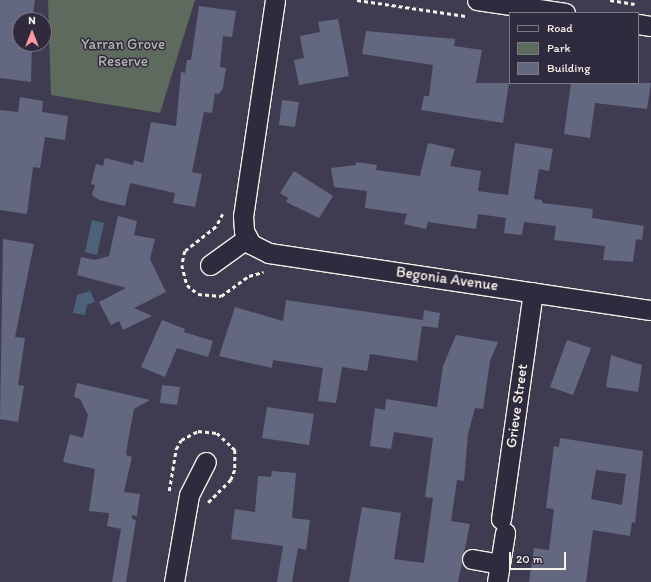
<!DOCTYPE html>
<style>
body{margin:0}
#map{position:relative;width:651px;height:582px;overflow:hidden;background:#3f3c51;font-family:Itim,sans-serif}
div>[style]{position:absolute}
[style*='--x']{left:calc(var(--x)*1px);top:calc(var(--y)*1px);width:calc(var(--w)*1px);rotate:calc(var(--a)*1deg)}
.green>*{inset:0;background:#5f6a5e}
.water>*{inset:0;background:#4d6278}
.building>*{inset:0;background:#636780}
.path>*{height:2.5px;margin-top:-1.25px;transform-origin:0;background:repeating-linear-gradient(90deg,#f4f1e8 0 4px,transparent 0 7px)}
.roads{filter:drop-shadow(1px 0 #f4f1e8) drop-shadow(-1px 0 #f4f1e8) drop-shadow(0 1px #f4f1e8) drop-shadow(0 -1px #f4f1e8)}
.minor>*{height:19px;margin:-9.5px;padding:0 9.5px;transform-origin:9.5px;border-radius:9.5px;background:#2f2a3d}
span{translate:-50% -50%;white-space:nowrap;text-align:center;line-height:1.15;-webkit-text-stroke:3px #2f2a3d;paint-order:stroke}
.park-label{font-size:15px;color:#b1b4aa}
.street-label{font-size:15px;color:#f4f1e8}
.legend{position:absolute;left:509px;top:12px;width:130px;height:72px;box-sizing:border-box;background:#2f2a3d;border:1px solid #7e7a81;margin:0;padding:5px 7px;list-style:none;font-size:12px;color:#f4f1e8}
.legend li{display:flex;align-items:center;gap:8px;height:20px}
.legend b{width:20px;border:1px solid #7e7a81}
.north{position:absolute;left:12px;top:12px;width:40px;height:40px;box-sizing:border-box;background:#2f2a3d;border:1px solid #7e7a81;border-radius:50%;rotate:0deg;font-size:11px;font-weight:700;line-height:16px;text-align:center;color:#f4f1e8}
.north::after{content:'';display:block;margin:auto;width:14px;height:18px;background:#ff9aa2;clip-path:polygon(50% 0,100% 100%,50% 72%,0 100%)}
.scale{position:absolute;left:509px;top:552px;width:57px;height:18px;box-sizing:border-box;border:2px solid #f4f1e8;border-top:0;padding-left:5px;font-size:12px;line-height:14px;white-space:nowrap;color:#f4f1e8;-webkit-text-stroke:3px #2f2a3d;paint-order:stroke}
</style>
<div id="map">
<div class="green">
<i style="clip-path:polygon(48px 0,195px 0,160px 113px,51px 95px)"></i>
</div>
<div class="water">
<i style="clip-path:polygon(92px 220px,104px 223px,97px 255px,85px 252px)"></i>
<i style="clip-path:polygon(90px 291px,95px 302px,87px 305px,85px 315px,73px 313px,77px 295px)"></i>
</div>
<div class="building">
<i style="clip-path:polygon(0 0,35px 0,32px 20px,20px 20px,20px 44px,32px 44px,31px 82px,0 78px)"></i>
<i style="clip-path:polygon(199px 6px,236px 11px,232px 37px,223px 36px,220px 67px,226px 68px,223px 88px,219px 94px,215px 93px,212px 113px,204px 112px,192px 172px,202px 174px,195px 207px,173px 203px,175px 193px,130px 183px,125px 206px,99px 200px,92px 195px,95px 185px,91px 184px,96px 164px,103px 166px,105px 158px,133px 165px,134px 160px,143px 163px,151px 122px,176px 126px,181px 72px,185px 73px,187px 60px,191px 60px)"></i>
<i style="clip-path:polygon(338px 19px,349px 76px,299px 85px,294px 60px,304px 58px,300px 36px,320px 32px,318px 22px)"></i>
<i style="clip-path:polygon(366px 31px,455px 39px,454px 46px,482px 50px,476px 83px,509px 83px,503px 123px,421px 110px,424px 96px,429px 96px,433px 65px,362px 54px)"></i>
<i style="clip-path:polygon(571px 83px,651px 83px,647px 109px,595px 103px,590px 138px,564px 134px)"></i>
<i style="clip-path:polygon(20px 97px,43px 101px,42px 112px,68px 116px,65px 140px,45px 137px,40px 168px,33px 167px,27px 214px,0 210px,0 110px,18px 112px)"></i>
<i style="clip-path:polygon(282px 100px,299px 102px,295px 127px,279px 125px)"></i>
<i style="clip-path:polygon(428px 143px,455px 149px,450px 166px,481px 171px,478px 191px,508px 195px,515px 143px,553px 149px,549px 171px,539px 169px,534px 199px,542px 200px,542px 203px,593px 209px,592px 218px,644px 226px,642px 240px,636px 239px,633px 262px,603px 260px,605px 246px,554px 240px,556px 226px,524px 222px,522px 235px,504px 233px,506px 218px,478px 214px,476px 229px,428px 222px,426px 229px,404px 224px,407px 214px,365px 208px,367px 191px,334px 187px,331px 168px,356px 165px,356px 162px,377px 165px,376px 170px,420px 176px)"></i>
<i style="clip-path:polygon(294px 171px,333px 196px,319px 218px,286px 202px,288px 198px,280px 193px)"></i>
<i style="clip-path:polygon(118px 216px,137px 221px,134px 235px,155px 239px,150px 259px,166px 292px,134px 308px,152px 316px,123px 330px,119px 321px,111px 325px,99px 302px,126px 288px,77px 275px,81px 257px,95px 260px,109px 256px)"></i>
<i style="clip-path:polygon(3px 239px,34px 244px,15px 337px,25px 338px,18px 385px,24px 386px,18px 422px,0 419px)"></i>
<i style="clip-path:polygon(286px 300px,423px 320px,424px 310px,440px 313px,438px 328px,422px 326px,417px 361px,370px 354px,367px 371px,342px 367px,336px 403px,318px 401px,323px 368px,273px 360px,272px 368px,219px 356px,235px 307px,283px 321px)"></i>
<i style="clip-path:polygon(162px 320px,185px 329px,184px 332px,213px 341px,208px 357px,177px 348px,165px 377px,141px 367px)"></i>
<i style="clip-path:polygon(456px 335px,498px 342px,490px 361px,483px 409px,475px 408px,468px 434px,464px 481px,457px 480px,451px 521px,470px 524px,458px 582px,349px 582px,362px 507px,401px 513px,394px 559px,424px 563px,433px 498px,425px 497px,433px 438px,394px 432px,391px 449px,370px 446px,375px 408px,385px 410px,386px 399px,437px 407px,443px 366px)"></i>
<i style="clip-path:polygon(567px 340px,591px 348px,573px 395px,550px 387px)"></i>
<i style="clip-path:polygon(611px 355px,642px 365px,638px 392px,606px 387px)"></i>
<i style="clip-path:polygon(77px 383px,150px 400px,134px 409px,128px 441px,126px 455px,132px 457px,124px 492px,140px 494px,137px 516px,132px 515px,132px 519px,136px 520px,126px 582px,112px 582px,121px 529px,107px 526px,109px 513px,89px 511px,95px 469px,63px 462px,70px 434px,83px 438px,88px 415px,80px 399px,74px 397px)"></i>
<i style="clip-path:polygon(162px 385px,180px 387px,177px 405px,160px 403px)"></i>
<i style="clip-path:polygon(267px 407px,314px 414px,309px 445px,262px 438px)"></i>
<i style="clip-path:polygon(evenodd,560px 438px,643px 451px,635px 523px,632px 522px,630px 536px,593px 530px,586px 582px,529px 582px,534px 548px,549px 550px,554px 509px,546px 508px,554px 446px,559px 447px,560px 438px,596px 470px,626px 474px,622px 505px,591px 499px,596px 470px)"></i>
<i style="clip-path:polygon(272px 471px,296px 473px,292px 518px,310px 520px,306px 550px,298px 548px,292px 582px,277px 582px,283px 546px,231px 539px,235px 509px,255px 512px,258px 476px,271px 477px)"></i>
</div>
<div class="path">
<i style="--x:357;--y:0;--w:110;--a:8.4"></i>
<i style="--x:610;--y:0;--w:25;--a:9"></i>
<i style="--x:223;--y:214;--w:15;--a:118"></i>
<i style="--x:216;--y:227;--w:39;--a:142"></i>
<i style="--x:185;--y:251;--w:14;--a:102"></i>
<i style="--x:182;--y:265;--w:21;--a:76"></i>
<i style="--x:187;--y:285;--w:14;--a:39"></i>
<i style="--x:198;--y:294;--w:23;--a:5"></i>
<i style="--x:221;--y:296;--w:34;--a:-36"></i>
<i style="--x:249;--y:276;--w:15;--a:-16"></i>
<i style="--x:169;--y:491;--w:43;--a:-80.5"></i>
<i style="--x:176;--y:449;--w:10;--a:-61"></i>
<i style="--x:181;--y:440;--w:19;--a:-28"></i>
<i style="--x:198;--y:431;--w:19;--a:6"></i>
<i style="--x:217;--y:433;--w:25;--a:43"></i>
<i style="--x:235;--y:450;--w:20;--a:90"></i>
<i style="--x:235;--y:470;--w:11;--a:112"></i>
<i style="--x:231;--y:480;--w:34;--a:135"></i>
</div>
<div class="roads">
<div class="minor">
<i style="--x:275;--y:0;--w:218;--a:98.4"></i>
<i style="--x:243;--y:216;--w:15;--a:86"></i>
<i style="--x:244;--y:231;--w:15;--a:62"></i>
<i style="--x:251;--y:244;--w:20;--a:27"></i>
<i style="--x:269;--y:253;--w:386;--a:8.5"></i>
<i style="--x:477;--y:0;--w:89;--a:8.4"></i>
<i style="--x:638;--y:24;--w:13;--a:9"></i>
<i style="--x:210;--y:265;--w:44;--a:-35.8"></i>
<i style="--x:501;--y:519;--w:229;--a:-82"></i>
<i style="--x:472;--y:559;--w:28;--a:10"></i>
<i style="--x:174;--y:582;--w:88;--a:-80.2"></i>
<i style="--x:189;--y:495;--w:37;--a:-63"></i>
<i style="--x:497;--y:582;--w:50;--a:-80.7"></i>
</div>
</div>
<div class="park-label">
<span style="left:123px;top:53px">Yarran Grove<br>Reserve</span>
</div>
<div class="street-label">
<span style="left:447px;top:279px;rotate:8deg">Begonia Avenue</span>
<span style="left:517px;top:406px;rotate:-82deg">Grieve Street</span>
</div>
<ul class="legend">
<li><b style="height:5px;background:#2f2a3d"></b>Road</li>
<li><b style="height:11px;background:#5f6a5e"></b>Park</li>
<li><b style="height:11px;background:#636780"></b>Building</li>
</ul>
<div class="north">N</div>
<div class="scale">20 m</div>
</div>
